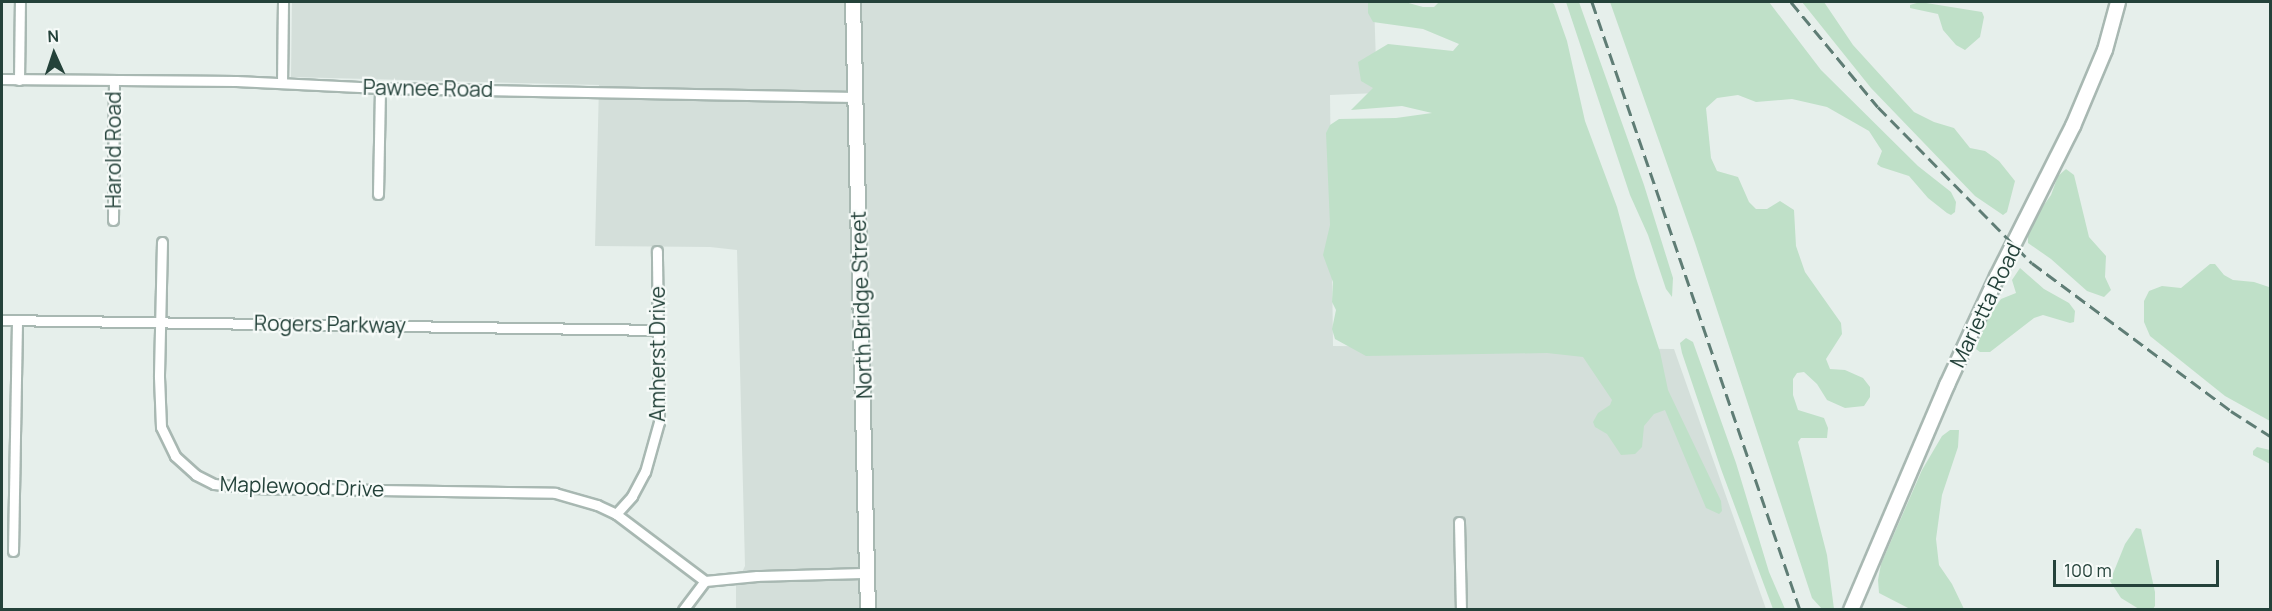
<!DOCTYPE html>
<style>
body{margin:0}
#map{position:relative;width:2272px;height:611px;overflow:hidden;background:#e6efeb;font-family:Manrope,sans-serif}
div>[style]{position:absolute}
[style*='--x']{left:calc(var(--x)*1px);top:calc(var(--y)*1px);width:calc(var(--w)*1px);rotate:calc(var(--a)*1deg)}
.built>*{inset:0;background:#d4dfda}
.green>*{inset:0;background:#bfe0c8}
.roads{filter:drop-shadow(2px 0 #a8b8b2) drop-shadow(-2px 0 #a8b8b2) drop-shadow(0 2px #a8b8b2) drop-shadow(0 -2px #a8b8b2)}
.street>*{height:9px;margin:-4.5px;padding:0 4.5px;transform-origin:4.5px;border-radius:4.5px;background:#fff}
.secondary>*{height:14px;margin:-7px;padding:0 7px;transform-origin:7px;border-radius:7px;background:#fff}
.rail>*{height:3px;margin-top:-1.5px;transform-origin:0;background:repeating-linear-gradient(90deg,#5f7d75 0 12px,transparent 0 18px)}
span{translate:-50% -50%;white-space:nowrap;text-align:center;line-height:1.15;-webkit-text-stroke:4.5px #f7fbf9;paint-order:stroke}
.street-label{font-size:21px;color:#24423a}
.frame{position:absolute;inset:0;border:3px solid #24423a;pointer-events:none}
.north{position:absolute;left:24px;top:24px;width:60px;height:60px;-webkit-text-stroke:4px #f7fbf9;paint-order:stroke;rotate:357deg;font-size:16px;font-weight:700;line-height:24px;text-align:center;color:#24423a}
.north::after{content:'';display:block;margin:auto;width:21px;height:27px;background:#24423a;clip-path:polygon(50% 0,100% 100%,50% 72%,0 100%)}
.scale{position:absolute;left:2053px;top:560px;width:166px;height:27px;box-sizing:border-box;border:3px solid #24423a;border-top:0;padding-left:8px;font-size:18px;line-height:21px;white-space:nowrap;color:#24423a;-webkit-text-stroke:4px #f7fbf9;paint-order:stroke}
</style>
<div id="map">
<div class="built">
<i style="clip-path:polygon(292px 2px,1374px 2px,1377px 93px,1330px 95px,1333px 346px,1674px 349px,1766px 609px,736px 609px,736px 585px,745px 566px,737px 250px,710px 247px,595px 246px,599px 85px,291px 77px)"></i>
</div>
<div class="green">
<i style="clip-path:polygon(1368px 2px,1405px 2px,1423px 7px,1434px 7px,1439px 2px,1551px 2px,1554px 4px,1567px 41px,1585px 121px,1617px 207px,1636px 278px,1660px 352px,1668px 390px,1721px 501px,1722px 511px,1719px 514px,1706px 508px,1665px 410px,1654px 414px,1644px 426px,1642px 447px,1635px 454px,1621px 455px,1607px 434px,1595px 427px,1593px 422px,1598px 413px,1610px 405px,1612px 400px,1583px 357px,1547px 353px,1366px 356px,1335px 339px,1332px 329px,1336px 310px,1332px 302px,1333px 282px,1323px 255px,1330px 225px,1326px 133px,1330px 125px,1339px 119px,1396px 118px,1432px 113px,1402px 106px,1351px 110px,1373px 88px,1361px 81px,1358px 62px,1388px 44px,1453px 51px,1459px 44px,1423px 29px,1373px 22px,1368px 13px)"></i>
<i style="clip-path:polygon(1566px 2px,1579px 2px,1644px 185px,1673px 278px,1672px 297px,1666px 289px,1648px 235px,1630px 195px)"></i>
<i style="clip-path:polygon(1610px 2px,1769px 2px,1821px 70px,1918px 166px,1951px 192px,1956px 202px,1955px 212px,1951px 215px,1947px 213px,1928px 198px,1909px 176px,1881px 167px,1877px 164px,1882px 151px,1869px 131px,1827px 107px,1792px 99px,1756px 102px,1738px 95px,1717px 98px,1706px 108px,1711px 158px,1717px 171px,1738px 177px,1749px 202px,1756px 209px,1767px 209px,1780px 201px,1794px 210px,1796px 246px,1805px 272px,1841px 323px,1842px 334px,1826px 359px,1830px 369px,1845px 370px,1863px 378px,1870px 387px,1870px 397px,1864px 406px,1845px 408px,1827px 400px,1817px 384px,1804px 372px,1797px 373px,1793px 379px,1793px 395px,1798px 410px,1824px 418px,1828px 428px,1827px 438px,1801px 438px,1798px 442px,1827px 555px,1834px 609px,1822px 609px,1812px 598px,1695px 243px)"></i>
<i style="clip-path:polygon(1802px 2px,1824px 2px,1853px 45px,1914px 112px,1934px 122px,1954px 128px,1970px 148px,1985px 151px,1999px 161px,2015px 181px,2007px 212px,2003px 215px,1975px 196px,1871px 88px)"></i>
<i style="clip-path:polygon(1920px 2px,1982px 12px,1984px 17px,1980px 37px,1965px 50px,1956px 45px,1943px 30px,1938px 14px,1910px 8px,1910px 5px)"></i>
<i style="clip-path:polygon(2066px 169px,2074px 175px,2089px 237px,2106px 256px,2105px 277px,2111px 290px,2104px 297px,2087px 291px,2051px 259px,2028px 243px,2028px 233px,2034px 219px,2051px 195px,2058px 176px)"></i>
<i style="clip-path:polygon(2210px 264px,2215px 264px,2224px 275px,2233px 280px,2254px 282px,2269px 287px,2270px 290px,2270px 421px,2225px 396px,2150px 336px,2144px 322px,2144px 301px,2149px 291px,2162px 286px,2181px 288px)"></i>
<i style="clip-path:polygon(2020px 268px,2044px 289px,2069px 303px,2075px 311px,2074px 322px,2070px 323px,2043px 315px,2034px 318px,1990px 352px,1980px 352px,1976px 349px,1986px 320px,2001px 299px,2016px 293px,2012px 280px)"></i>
<i style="clip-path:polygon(1686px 338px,1693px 342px,1736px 463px,1769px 572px,1785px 609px,1773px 609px,1721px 469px,1682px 353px,1680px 343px)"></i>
<i style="clip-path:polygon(1950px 430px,1959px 430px,1958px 447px,1942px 495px,1936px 539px,1939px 565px,1952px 584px,1964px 609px,1910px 609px,1879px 593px,1878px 580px,1881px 564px,1922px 470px,1942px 436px)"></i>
<i style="clip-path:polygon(2257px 447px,2270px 450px,2270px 464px,2253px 455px,2253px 451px)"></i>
<i style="clip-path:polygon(2136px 528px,2141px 529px,2155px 592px,2155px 606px,2153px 609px,2139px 609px,2121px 598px,2110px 581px,2125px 544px)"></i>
</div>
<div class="roads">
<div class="street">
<i style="--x:2;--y:79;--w:234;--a:0.5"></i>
<i style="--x:236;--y:81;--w:144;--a:2.8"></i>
<i style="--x:380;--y:88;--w:475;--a:1.1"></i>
<i style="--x:19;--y:80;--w:78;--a:-89.3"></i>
<i style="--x:282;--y:83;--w:81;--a:-89.3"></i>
<i style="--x:378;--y:194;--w:106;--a:-88.9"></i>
<i style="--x:113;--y:220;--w:140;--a:-89.6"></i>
<i style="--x:162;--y:242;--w:135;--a:91.3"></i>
<i style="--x:159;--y:377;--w:50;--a:87.7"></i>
<i style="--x:161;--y:427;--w:32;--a:64"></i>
<i style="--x:175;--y:456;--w:28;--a:42"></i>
<i style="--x:196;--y:475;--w:20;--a:27"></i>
<i style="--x:214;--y:484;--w:37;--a:6"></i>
<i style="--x:251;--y:488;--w:304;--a:0.9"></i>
<i style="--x:555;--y:493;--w:44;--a:15.9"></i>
<i style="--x:597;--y:505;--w:21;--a:25"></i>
<i style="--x:616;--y:514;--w:111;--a:37"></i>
<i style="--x:2;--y:320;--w:656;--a:0.87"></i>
<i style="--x:616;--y:514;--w:24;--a:-48"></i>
<i style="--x:632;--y:496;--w:27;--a:-62"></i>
<i style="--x:645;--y:472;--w:52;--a:-74.4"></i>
<i style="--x:659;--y:422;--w:171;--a:-90.7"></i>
<i style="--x:1459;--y:522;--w:88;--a:88.7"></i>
<i style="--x:13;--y:551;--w:231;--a:-89"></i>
<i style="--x:683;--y:610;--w:36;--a:-53"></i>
<i style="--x:705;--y:581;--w:52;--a:-5.5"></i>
<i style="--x:757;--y:576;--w:110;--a:-1.6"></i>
</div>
<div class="secondary">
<i style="--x:853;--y:2;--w:608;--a:88.59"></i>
<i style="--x:1851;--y:610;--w:245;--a:-66.9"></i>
<i style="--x:1947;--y:385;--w:119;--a:-65.2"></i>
<i style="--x:1997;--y:277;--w:169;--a:-63.3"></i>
<i style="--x:2073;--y:126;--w:82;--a:-67.2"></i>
<i style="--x:2105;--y:50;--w:50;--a:-74.8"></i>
</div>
</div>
<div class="rail">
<i style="--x:1592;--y:2;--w:643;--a:71.11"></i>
<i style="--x:1791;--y:2;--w:136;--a:50.4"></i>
<i style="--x:1878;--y:107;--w:219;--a:45.4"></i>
<i style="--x:2032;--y:263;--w:248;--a:36.6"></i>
<i style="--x:2231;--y:411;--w:46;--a:32.7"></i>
</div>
<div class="street-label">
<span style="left:428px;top:88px;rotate:1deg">Pawnee Road</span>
<span style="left:113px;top:150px;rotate:-90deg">Harold Road</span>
<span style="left:861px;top:305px;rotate:-92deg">North Bridge Street</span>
<span style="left:1985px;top:305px;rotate:-64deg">Marietta Road</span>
<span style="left:330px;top:324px;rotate:1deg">Rogers Parkway</span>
<span style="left:657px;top:354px;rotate:-90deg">Amherst Drive</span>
<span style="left:302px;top:486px;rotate:2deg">Maplewood Drive</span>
</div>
<div class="frame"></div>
<div class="north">N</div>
<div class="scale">100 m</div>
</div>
